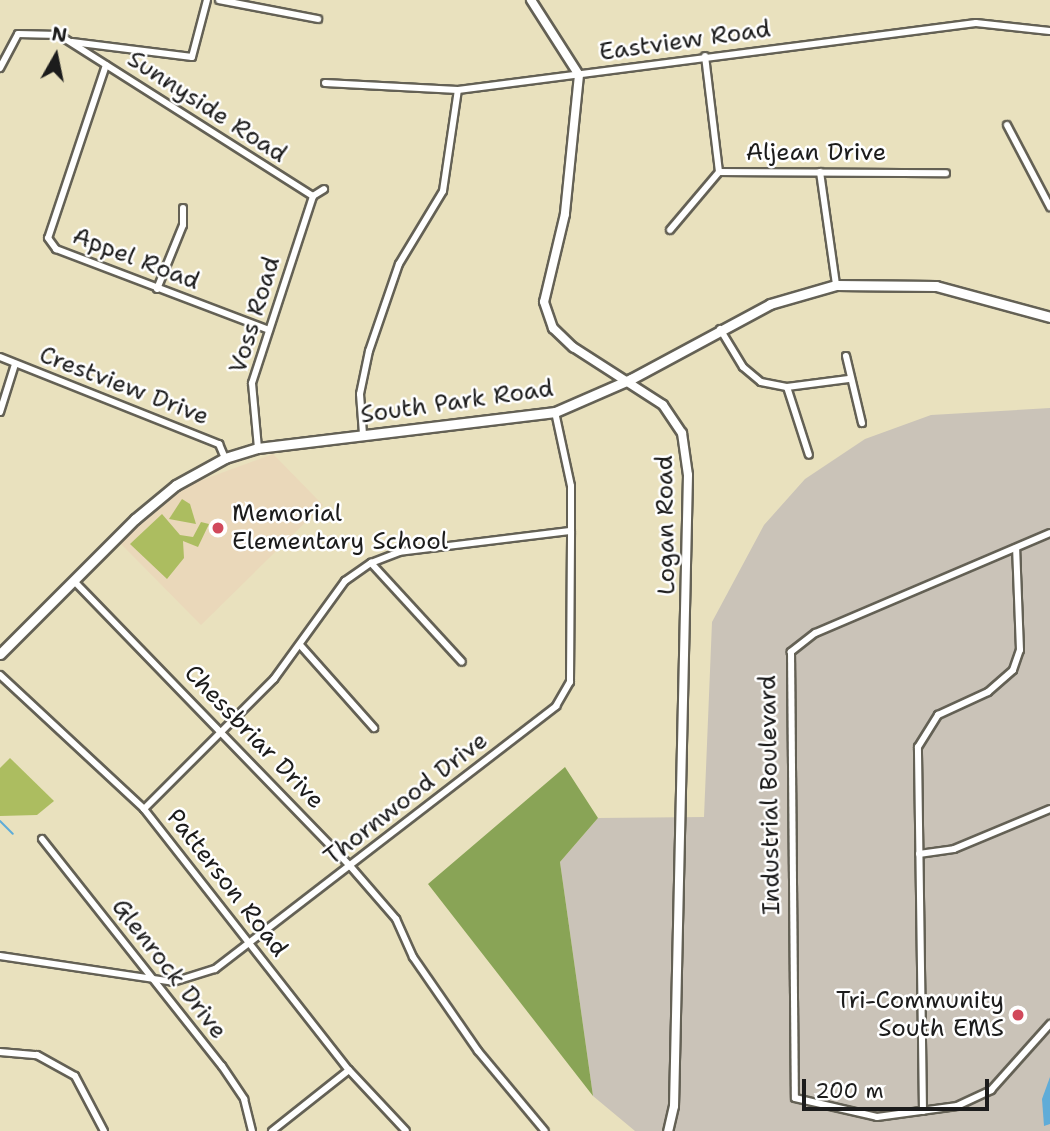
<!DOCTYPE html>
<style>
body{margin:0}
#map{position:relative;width:1050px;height:1131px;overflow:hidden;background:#e9e1be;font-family:"Shantell Sans",sans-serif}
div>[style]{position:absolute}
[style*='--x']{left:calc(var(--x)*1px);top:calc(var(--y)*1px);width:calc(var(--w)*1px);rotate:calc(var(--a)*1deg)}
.built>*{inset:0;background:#ead8ba}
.industrial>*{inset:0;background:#cac3b8}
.green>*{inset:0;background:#acbd60}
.forest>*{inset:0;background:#89a456}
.water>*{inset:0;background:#5facd8}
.stream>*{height:2px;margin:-1px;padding:0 1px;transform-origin:1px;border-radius:1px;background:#5facd8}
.roads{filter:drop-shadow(2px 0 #646155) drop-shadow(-2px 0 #646155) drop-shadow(0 2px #646155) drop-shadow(0 -2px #646155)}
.minor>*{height:6px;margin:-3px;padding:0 3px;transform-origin:3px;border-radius:3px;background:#fff}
.tertiary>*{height:8px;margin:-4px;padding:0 4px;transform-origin:4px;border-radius:4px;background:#fff}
.secondary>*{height:9px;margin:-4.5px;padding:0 4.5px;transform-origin:4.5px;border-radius:4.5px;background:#fff}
.dots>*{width:19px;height:19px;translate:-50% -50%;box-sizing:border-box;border:4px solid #fff;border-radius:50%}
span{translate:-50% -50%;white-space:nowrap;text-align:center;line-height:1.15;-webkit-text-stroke:5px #fff;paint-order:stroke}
.street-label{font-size:24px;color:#1c1c1c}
.poi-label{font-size:24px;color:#1c1c1c}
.left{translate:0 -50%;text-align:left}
.right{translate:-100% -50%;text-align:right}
.north{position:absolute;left:21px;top:21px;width:70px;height:70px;-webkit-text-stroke:5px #fff;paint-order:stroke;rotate:9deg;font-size:19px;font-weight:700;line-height:28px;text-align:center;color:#1c1c1c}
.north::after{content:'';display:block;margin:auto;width:24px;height:32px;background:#1c1c1c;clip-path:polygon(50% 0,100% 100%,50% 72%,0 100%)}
.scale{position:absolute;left:802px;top:1079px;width:187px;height:32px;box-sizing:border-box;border:4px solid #1c1c1c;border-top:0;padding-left:9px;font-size:21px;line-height:24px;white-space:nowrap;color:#1c1c1c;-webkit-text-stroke:5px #fff;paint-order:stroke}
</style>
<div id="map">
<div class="built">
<i style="clip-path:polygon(273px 454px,323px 505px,201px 625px,120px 543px,183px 487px)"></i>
</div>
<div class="industrial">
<i style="clip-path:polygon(1050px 408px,1050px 1131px,635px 1131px,593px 1096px,560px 862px,598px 818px,704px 817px,712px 622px,764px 525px,805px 479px,865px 439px,931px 415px)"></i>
</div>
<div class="green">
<i style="clip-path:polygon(182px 499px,190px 504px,196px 524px,169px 519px)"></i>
<i style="clip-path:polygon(162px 514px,180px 535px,193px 537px,201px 522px,209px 524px,198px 547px,183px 541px,184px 558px,167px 579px,130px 544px)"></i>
<i style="clip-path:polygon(10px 758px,54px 801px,37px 815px,0 816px,0 768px)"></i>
</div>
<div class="forest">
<i style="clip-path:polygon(565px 767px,598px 818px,560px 862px,593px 1096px,428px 884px)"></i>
</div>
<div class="water">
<i style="clip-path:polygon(1050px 1077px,1050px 1124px,1044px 1126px,1042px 1099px)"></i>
</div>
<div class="stream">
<i style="--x:0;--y:821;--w:18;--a:45"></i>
</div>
<div class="roads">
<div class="minor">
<i style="--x:219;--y:0;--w:101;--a:10.9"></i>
<i style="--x:72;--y:42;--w:121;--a:7.1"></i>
<i style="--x:192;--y:57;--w:59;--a:-75.3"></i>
<i style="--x:705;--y:56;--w:117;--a:83.1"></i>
<i style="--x:719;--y:172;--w:227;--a:0.3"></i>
<i style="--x:106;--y:65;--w:182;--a:108.5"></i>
<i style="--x:48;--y:238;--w:14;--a:54"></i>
<i style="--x:56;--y:249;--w:228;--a:20.8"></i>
<i style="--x:0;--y:68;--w:38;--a:-62"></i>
<i style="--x:18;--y:34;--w:41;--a:1.4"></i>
<i style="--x:59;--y:35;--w:301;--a:32.4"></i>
<i style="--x:325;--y:83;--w:133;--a:3"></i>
<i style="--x:458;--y:90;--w:522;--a:-7.37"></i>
<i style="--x:976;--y:23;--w:74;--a:6.2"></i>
<i style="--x:1007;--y:125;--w:93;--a:62.3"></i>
<i style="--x:820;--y:172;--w:114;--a:81.9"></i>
<i style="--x:313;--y:196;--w:13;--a:-32"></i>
<i style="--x:670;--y:230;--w:76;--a:-49.8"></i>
<i style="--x:157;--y:289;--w:69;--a:-67.9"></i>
<i style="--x:183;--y:225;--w:17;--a:-90"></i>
<i style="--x:720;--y:329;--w:44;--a:58.8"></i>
<i style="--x:743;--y:367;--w:23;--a:40"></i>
<i style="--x:761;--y:382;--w:26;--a:11"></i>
<i style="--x:787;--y:387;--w:62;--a:-7.5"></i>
<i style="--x:846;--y:356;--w:69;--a:76.6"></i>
<i style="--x:0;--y:357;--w:236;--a:21.7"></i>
<i style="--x:219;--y:444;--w:15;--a:67"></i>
<i style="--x:787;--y:387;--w:71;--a:72.1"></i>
<i style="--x:0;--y:412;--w:50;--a:-72.6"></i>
<i style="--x:363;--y:434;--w:40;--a:-94.3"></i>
<i style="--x:360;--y:394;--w:44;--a:-78.2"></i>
<i style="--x:369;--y:351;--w:92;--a:-71"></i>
<i style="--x:399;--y:264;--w:85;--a:-58.9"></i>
<i style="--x:443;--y:191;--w:102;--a:-81.6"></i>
<i style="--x:258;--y:448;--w:65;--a:-95.3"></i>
<i style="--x:252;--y:383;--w:197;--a:-71.9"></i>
<i style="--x:1050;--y:533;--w:255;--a:156.9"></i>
<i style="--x:815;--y:633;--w:31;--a:142"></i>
<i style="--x:791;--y:652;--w:446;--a:89.5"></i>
<i style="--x:795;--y:1098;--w:84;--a:13"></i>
<i style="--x:877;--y:1117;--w:81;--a:-7.8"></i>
<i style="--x:957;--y:1106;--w:38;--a:-25"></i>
<i style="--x:991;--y:1090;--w:89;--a:-48.2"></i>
<i style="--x:371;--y:563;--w:134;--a:47.4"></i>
<i style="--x:74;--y:581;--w:398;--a:45.9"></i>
<i style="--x:351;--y:867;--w:69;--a:49.1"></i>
<i style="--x:396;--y:919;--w:42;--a:65.9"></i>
<i style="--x:413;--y:957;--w:114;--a:55.3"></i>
<i style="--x:478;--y:1051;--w:104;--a:50.1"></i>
<i style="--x:301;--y:646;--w:110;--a:48.3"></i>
<i style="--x:0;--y:675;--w:197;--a:42.9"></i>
<i style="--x:144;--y:809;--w:332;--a:51.9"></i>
<i style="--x:349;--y:1070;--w:83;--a:46.9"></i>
<i style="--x:144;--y:809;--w:184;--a:-45"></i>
<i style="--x:274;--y:679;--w:121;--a:-54.1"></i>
<i style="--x:345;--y:581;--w:32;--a:-35"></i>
<i style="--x:371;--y:563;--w:30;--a:-21"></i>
<i style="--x:399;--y:552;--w:173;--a:-7"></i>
<i style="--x:42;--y:839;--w:290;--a:51.6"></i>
<i style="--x:222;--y:1066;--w:40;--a:56"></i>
<i style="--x:244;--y:1099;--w:33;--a:76"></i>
<i style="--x:919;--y:854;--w:35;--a:-8"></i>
<i style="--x:954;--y:849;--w:104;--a:-22.6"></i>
<i style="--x:0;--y:956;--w:175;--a:8.5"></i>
<i style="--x:173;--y:982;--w:44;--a:-17.2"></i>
<i style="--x:215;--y:969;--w:431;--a:-37.6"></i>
<i style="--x:556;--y:706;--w:28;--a:-60"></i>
<i style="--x:570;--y:682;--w:151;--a:-89.6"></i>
<i style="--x:571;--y:531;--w:45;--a:-90"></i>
<i style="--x:571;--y:486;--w:76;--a:-102.2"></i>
<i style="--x:0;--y:1052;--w:37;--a:5"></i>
<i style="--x:37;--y:1055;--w:43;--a:28.9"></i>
<i style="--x:75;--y:1076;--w:62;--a:62.2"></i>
<i style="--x:923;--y:1111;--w:364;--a:-90.8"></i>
<i style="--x:918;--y:747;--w:38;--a:-58"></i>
<i style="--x:938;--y:715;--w:55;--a:-24.7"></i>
<i style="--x:988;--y:692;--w:33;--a:-41"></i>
<i style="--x:1013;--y:670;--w:21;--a:-71"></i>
<i style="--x:1020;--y:650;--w:102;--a:-92.2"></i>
<i style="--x:272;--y:1131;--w:98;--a:-38.4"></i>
</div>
<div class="tertiary">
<i style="--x:531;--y:0;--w:89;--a:57.4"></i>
<i style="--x:579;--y:75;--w:140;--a:95.8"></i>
<i style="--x:565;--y:214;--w:90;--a:103.4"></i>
<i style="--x:544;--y:302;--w:28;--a:71"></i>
<i style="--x:553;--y:328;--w:28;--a:44"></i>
<i style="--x:573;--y:347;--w:107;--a:32.8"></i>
<i style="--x:663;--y:405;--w:34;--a:56"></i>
<i style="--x:682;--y:433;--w:42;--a:81.9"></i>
<i style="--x:688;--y:475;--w:631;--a:91.27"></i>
<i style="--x:674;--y:1106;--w:26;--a:103"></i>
</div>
<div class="secondary">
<i style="--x:0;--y:654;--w:191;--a:-45"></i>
<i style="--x:135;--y:519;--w:53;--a:-39.7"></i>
<i style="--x:176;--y:485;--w:56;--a:-28.9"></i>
<i style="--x:225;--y:458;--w:34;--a:-17"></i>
<i style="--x:258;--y:448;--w:299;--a:-6.9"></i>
<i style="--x:555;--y:412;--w:83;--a:-23.5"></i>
<i style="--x:631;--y:379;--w:158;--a:-28.3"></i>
<i style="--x:770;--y:304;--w:69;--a:-16.1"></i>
<i style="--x:836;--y:285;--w:100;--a:0.6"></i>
<i style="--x:936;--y:286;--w:118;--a:15.2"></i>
</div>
</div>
<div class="dots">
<i style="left:218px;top:528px;background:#d1495b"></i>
<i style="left:1018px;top:1015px;background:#d1495b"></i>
</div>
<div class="street-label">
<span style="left:685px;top:41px;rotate:-8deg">Eastview Road</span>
<span style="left:207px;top:107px;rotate:33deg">Sunnyside Road</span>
<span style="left:816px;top:153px">Aljean Drive</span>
<span style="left:136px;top:259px;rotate:21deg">Appel Road</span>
<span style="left:255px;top:315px;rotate:-73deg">Voss Road</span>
<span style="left:124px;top:386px;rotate:21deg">Crestview Drive</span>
<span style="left:457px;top:402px;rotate:-8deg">South Park Road</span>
<span style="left:666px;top:525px;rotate:-91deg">Logan Road</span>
<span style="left:254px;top:737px;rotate:46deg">Chessbriar Drive</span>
<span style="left:770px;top:795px;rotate:-91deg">Industrial Boulevard</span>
<span style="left:406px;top:799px;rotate:-38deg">Thornwood Drive</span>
<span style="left:227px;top:883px;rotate:52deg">Patterson Road</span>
<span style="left:169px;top:969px;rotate:52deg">Glenrock Drive</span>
</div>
<div class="poi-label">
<span class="left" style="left:232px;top:528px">Memorial<br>Elementary School</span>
<span class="right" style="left:1004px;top:1015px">Tri-Community<br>South EMS</span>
</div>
<div class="north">N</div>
<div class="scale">200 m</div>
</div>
